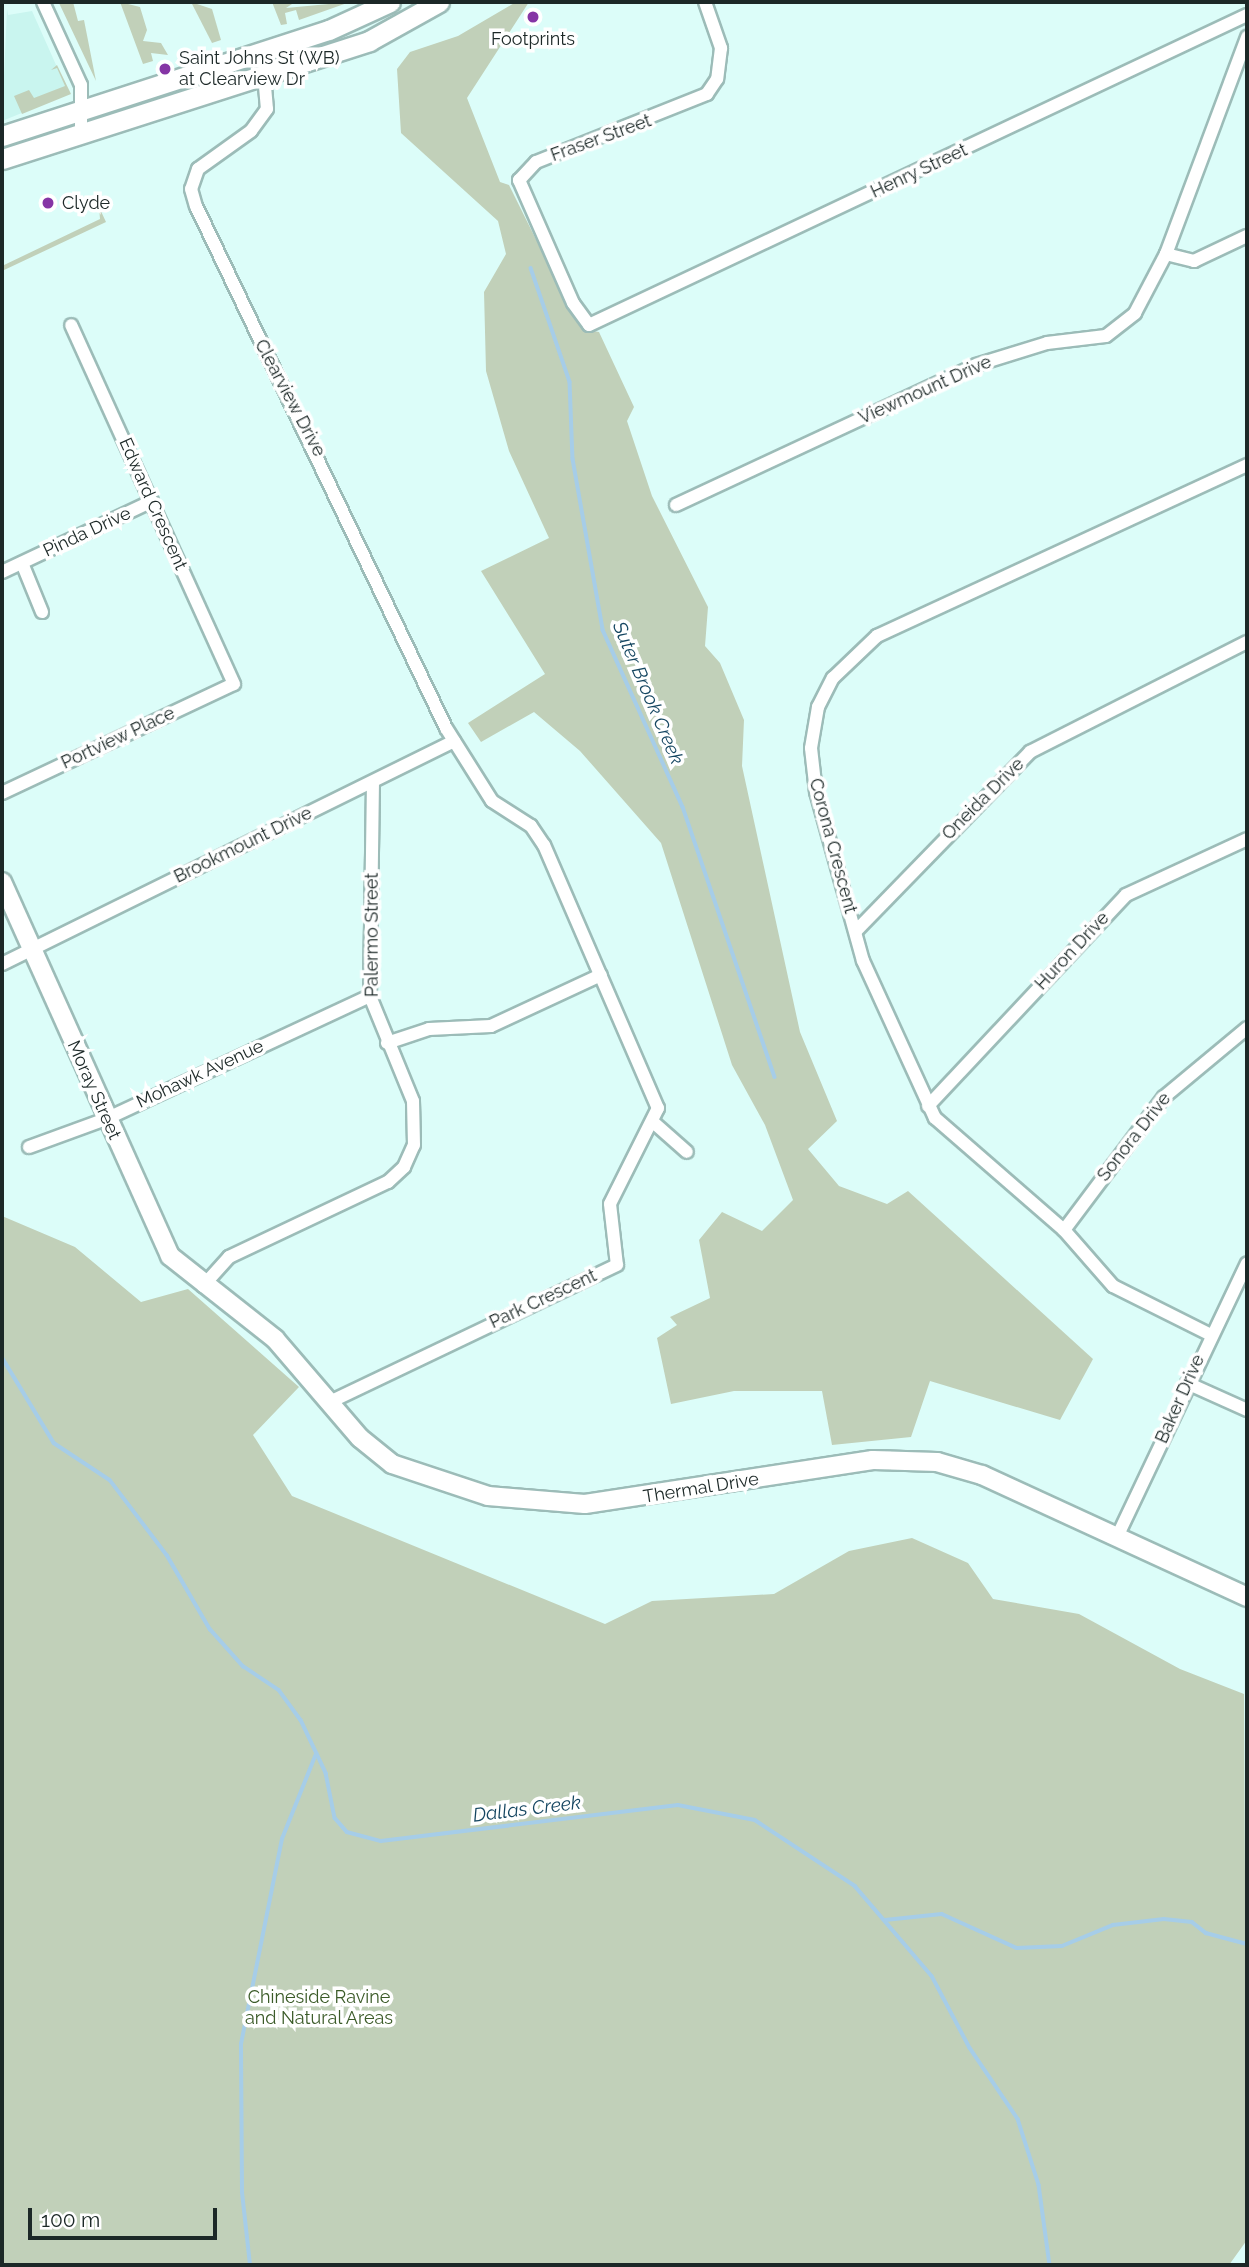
<!DOCTYPE html>
<style>
body{margin:0}
#map{position:relative;width:1249px;height:2267px;overflow:hidden;background:#dcfdf9;font-family:Raleway,sans-serif}
div>[style]{position:absolute}
[style*='--x']{left:calc(var(--x)*1px);top:calc(var(--y)*1px);width:calc(var(--w)*1px);rotate:calc(var(--a)*1deg)}
.built>*{inset:0;background:#c9f5ef}
.green>*{inset:0;background:#c1d0b9}
.stream>*{height:3.5px;margin:-1.75px;padding:0 1.75px;transform-origin:1.75px;border-radius:1.75px;background:#a6cde8}
.roads{filter:drop-shadow(2px 0 #9cbcb8) drop-shadow(-2px 0 #9cbcb8) drop-shadow(0 2px #9cbcb8) drop-shadow(0 -2px #9cbcb8)}
.street>*{height:12px;margin:-6px;padding:0 6px;transform-origin:6px;border-radius:6px;background:#fff}
.secondary>*{height:18px;margin:-9px;padding:0 9px;transform-origin:9px;border-radius:9px;background:#fff}
.primary>*{height:19px;margin:-9.5px;padding:0 9.5px;transform-origin:9.5px;border-radius:9.5px;background:#fff}
.dots>*{width:19px;height:19px;translate:-50% -50%;box-sizing:border-box;border:4px solid #fff;border-radius:50%}
span{translate:-50% -50%;white-space:nowrap;text-align:center;line-height:1.15;-webkit-text-stroke:7px #fff;paint-order:stroke}
.poi-label{font-size:18px;color:#1c2827}
.left{translate:0 -50%;text-align:left}
.street-label{font-size:18px;color:#1c2827}
.park-label{font-size:18px;color:#3b5b28}
.water-label{font-size:19px;color:#154661;font-style:italic}
.frame{position:absolute;inset:0;border:4px solid #1c2827;pointer-events:none}
.scale{position:absolute;left:28px;top:2208px;width:189px;height:32px;box-sizing:border-box;border:4px solid #1c2827;border-top:0;padding-left:9px;font-size:21px;line-height:24px;white-space:nowrap;color:#1c2827;-webkit-text-stroke:5px #fff;paint-order:stroke}
</style>
<div id="map">
<div class="built">
<i style="clip-path:polygon(7px 9px,8px 15px,32px 11px,69px 94px,2px 121px)"></i>
</div>
<div class="green">
<i style="clip-path:polygon(73px 2px,78px 21px,84px 20px,96px 81px,59px 3px)"></i>
<i style="clip-path:polygon(120px 2px,140px 7px,147px 30px,143px 41px,161px 43px,168px 55px,151px 53px,153px 61px,143px 64px)"></i>
<i style="clip-path:polygon(191px 2px,212px 9px,221px 40px,212px 43px)"></i>
<i style="clip-path:polygon(272px 2px,295px 2px,286px 8px,350px 2px,299px 20px,296px 10px,285px 13px,287px 24px,281px 25px)"></i>
<i style="clip-path:polygon(516px 2px,529px 2px,467px 98px,500px 182px,509px 185px,567px 302px,582px 329px,599px 332px,634px 407px,627px 421px,652px 496px,708px 607px,705px 646px,720px 663px,744px 720px,742px 766px,800px 1032px,837px 1121px,808px 1149px,839px 1186px,887px 1204px,908px 1191px,1093px 1359px,1060px 1420px,930px 1381px,911px 1437px,832px 1445px,822px 1391px,734px 1391px,671px 1404px,657px 1338px,677px 1325px,670px 1317px,710px 1298px,699px 1240px,722px 1212px,762px 1231px,793px 1200px,765px 1125px,732px 1065px,661px 843px,580px 751px,534px 712px,481px 742px,468px 723px,545px 674px,481px 571px,549px 538px,509px 451px,486px 371px,484px 292px,506px 254px,498px 221px,401px 133px,397px 69px,410px 52px,458px 36px)"></i>
<i style="clip-path:polygon(57px 65px,71px 94px,22px 114px,14px 96px,29px 90px,34px 98px,65px 86px,57px 68px,51px 70px)"></i>
<i style="clip-path:polygon(99px 207px,106px 222px,2px 271px,2px 266px,100px 219px)"></i>
<i style="clip-path:polygon(2px 1216px,75px 1247px,141px 1302px,188px 1289px,299px 1387px,253px 1435px,292px 1496px,605px 1624px,652px 1601px,774px 1594px,849px 1551px,912px 1538px,968px 1563px,993px 1599px,1079px 1614px,1180px 1669px,1244px 1694px,1247px 2240px,1229px 2265px,2px 2265px)"></i>
</div>
<div class="stream">
<i style="--x:531;--y:268;--w:120;--a:71.1"></i>
<i style="--x:570;--y:382;--w:77;--a:87.8"></i>
<i style="--x:573;--y:459;--w:174;--a:80"></i>
<i style="--x:603;--y:630;--w:194;--a:65.7"></i>
<i style="--x:683;--y:807;--w:285;--a:71.2"></i>
<i style="--x:2;--y:1357;--w:100;--a:58.8"></i>
<i style="--x:54;--y:1443;--w:67;--a:33.5"></i>
<i style="--x:110;--y:1480;--w:94;--a:52.8"></i>
<i style="--x:167;--y:1555;--w:86;--a:59.8"></i>
<i style="--x:210;--y:1629;--w:50;--a:48.3"></i>
<i style="--x:243;--y:1666;--w:43;--a:33.7"></i>
<i style="--x:279;--y:1690;--w:37;--a:54"></i>
<i style="--x:301;--y:1720;--w:59;--a:64.7"></i>
<i style="--x:326;--y:1773;--w:46;--a:78.7"></i>
<i style="--x:335;--y:1818;--w:18;--a:49"></i>
<i style="--x:347;--y:1832;--w:35;--a:15"></i>
<i style="--x:381;--y:1841;--w:299;--a:-6.9"></i>
<i style="--x:678;--y:1805;--w:78;--a:11"></i>
<i style="--x:755;--y:1820;--w:120;--a:33.4"></i>
<i style="--x:855;--y:1886;--w:118;--a:49.5"></i>
<i style="--x:932;--y:1976;--w:81;--a:62.2"></i>
<i style="--x:970;--y:2048;--w:86;--a:55.9"></i>
<i style="--x:1018;--y:2119;--w:69;--a:72.3"></i>
<i style="--x:1039;--y:2185;--w:81;--a:82.2"></i>
<i style="--x:885;--y:1920;--w:57;--a:-6"></i>
<i style="--x:942;--y:1914;--w:82;--a:24.4"></i>
<i style="--x:1017;--y:1948;--w:45;--a:-2.5"></i>
<i style="--x:1062;--y:1946;--w:55;--a:-22.4"></i>
<i style="--x:1113;--y:1925;--w:51;--a:-6.7"></i>
<i style="--x:1164;--y:1919;--w:28;--a:6"></i>
<i style="--x:1192;--y:1922;--w:18;--a:38"></i>
<i style="--x:1206;--y:1933;--w:42;--a:15"></i>
<i style="--x:250;--y:2265;--w:73;--a:-96.3"></i>
<i style="--x:242;--y:2192;--w:148;--a:-90.4"></i>
<i style="--x:241;--y:2044;--w:209;--a:-78.7"></i>
<i style="--x:282;--y:1839;--w:92;--a:-68.2"></i>
</div>
<div class="roads">
<div class="street">
<i style="--x:43;--y:2;--w:91;--a:65.4"></i>
<i style="--x:81;--y:85;--w:47;--a:90"></i>
<i style="--x:705;--y:2;--w:49;--a:70.8"></i>
<i style="--x:721;--y:48;--w:31;--a:97"></i>
<i style="--x:717;--y:79;--w:18;--a:124"></i>
<i style="--x:707;--y:94;--w:184;--a:158.3"></i>
<i style="--x:536;--y:162;--w:25;--a:133"></i>
<i style="--x:519;--y:180;--w:134;--a:66.3"></i>
<i style="--x:573;--y:303;--w:27;--a:54"></i>
<i style="--x:589;--y:325;--w:727;--a:-25.23"></i>
<i style="--x:264;--y:75;--w:34;--a:85"></i>
<i style="--x:267;--y:109;--w:27;--a:126"></i>
<i style="--x:251;--y:131;--w:65;--a:144.4"></i>
<i style="--x:198;--y:169;--w:21;--a:109"></i>
<i style="--x:191;--y:189;--w:18;--a:74"></i>
<i style="--x:196;--y:206;--w:579;--a:64.41"></i>
<i style="--x:446;--y:728;--w:86;--a:57.8"></i>
<i style="--x:492;--y:801;--w:46;--a:32.7"></i>
<i style="--x:531;--y:826;--w:23;--a:56"></i>
<i style="--x:544;--y:845;--w:287;--a:66.6"></i>
<i style="--x:658;--y:1108;--w:107;--a:116.6"></i>
<i style="--x:610;--y:1204;--w:61;--a:83.5"></i>
<i style="--x:617;--y:1265;--w:318;--a:154.5"></i>
<i style="--x:1166;--y:254;--w:29;--a:14"></i>
<i style="--x:1194;--y:261;--w:59;--a:-25.3"></i>
<i style="--x:676;--y:505;--w:331;--a:-25"></i>
<i style="--x:976;--y:365;--w:74;--a:-17.2"></i>
<i style="--x:1047;--y:343;--w:59;--a:-6.8"></i>
<i style="--x:1106;--y:336;--w:37;--a:-38"></i>
<i style="--x:1135;--y:313;--w:67;--a:-62.3"></i>
<i style="--x:1166;--y:254;--w:232;--a:-69.5"></i>
<i style="--x:22;--y:563;--w:53;--a:67.8"></i>
<i style="--x:2;--y:572;--w:166;--a:-25.3"></i>
<i style="--x:2;--y:793;--w:256;--a:-25.2"></i>
<i style="--x:234;--y:684;--w:394;--a:-114.4"></i>
<i style="--x:856;--y:931;--w:250;--a:-45.8"></i>
<i style="--x:1030;--y:752;--w:243;--a:-26.9"></i>
<i style="--x:2;--y:964;--w:504;--a:-26.26"></i>
<i style="--x:387;--y:1043;--w:44;--a:-18.4"></i>
<i style="--x:429;--y:1029;--w:62;--a:-2.8"></i>
<i style="--x:491;--y:1026;--w:121;--a:-24.9"></i>
<i style="--x:928;--y:1106;--w:289;--a:-46.8"></i>
<i style="--x:1126;--y:895;--w:133;--a:-24.8"></i>
<i style="--x:653;--y:1122;--w:45;--a:41.4"></i>
<i style="--x:29;--y:1147;--w:82;--a:-20"></i>
<i style="--x:106;--y:1119;--w:291;--a:-25"></i>
<i style="--x:1064;--y:1230;--w:166;--a:-53.1"></i>
<i style="--x:1164;--y:1097;--w:108;--a:-39.7"></i>
<i style="--x:203;--y:1286;--w:39;--a:-48"></i>
<i style="--x:229;--y:1257;--w:176;--a:-25.3"></i>
<i style="--x:388;--y:1182;--w:22;--a:-43"></i>
<i style="--x:404;--y:1167;--w:24;--a:-66"></i>
<i style="--x:414;--y:1145;--w:44;--a:-91.3"></i>
<i style="--x:413;--y:1101;--w:113;--a:-112.3"></i>
<i style="--x:370;--y:996;--w:213;--a:-89.2"></i>
<i style="--x:1209;--y:1334;--w:107;--a:-153.4"></i>
<i style="--x:1113;--y:1286;--w:74;--a:-131.2"></i>
<i style="--x:1064;--y:1230;--w:171;--a:-139"></i>
<i style="--x:935;--y:1118;--w:173;--a:-114.6"></i>
<i style="--x:863;--y:961;--w:175;--a:-105.5"></i>
<i style="--x:816;--y:792;--w:44;--a:-96.5"></i>
<i style="--x:811;--y:748;--w:42;--a:-80.3"></i>
<i style="--x:818;--y:707;--w:33;--a:-63"></i>
<i style="--x:833;--y:678;--w:61;--a:-43.7"></i>
<i style="--x:877;--y:636;--w:408;--a:-24.8"></i>
<i style="--x:1187;--y:1383;--w:66;--a:24.2"></i>
<i style="--x:1117;--y:1537;--w:303;--a:-64.6"></i>
</div>
<div class="secondary">
<i style="--x:2;--y:882;--w:410;--a:65.8"></i>
<i style="--x:170;--y:1256;--w:134;--a:38.3"></i>
<i style="--x:275;--y:1339;--w:130;--a:49.4"></i>
<i style="--x:360;--y:1438;--w:41;--a:39.1"></i>
<i style="--x:392;--y:1464;--w:101;--a:18.4"></i>
<i style="--x:488;--y:1496;--w:97;--a:4.7"></i>
<i style="--x:585;--y:1504;--w:291;--a:-8.7"></i>
<i style="--x:873;--y:1460;--w:64;--a:1.8"></i>
<i style="--x:937;--y:1462;--w:47;--a:16.1"></i>
<i style="--x:982;--y:1475;--w:292;--a:24.7"></i>
</div>
<div class="primary">
<i style="--x:2;--y:136;--w:344;--a:-18"></i>
<i style="--x:329;--y:30;--w:67;--a:-24.7"></i>
<i style="--x:2;--y:159;--w:386;--a:-17.8"></i>
<i style="--x:369;--y:41;--w:80;--a:-29.1"></i>
</div>
</div>
<div class="dots">
<i style="left:533px;top:17px;background:#8535a5"></i>
<i style="left:165px;top:69px;background:#8535a5"></i>
<i style="left:48px;top:203px;background:#8535a5"></i>
</div>
<div class="poi-label">
<span style="left:533px;top:39px">Footprints</span>
<span class="left" style="left:179px;top:69px">Saint Johns St (WB)<br>at Clearview Dr</span>
<span class="left" style="left:62px;top:203px">Clyde</span>
</div>
<div class="street-label">
<span style="left:601px;top:138px;rotate:-20deg">Fraser Street</span>
<span style="left:919px;top:171px;rotate:-25deg">Henry Street</span>
<span style="left:925px;top:390px;rotate:-24deg">Viewmount Drive</span>
<span style="left:290px;top:398px;rotate:62deg">Clearview Drive</span>
<span style="left:153px;top:504px;rotate:66deg">Edward Crescent</span>
<span style="left:87px;top:532px;rotate:-25deg">Pinda Drive</span>
<span style="left:118px;top:738px;rotate:-25deg">Portview Place</span>
<span style="left:983px;top:799px;rotate:-45deg">Oneida Drive</span>
<span style="left:243px;top:845px;rotate:-26deg">Brookmount Drive</span>
<span style="left:833px;top:846px;rotate:75deg">Corona Crescent</span>
<span style="left:372px;top:935px;rotate:-90deg">Palermo Street</span>
<span style="left:1072px;top:951px;rotate:-47deg">Huron Drive</span>
<span style="left:200px;top:1074px;rotate:-25deg">Mohawk Avenue</span>
<span style="left:94px;top:1090px;rotate:66deg">Moray Street</span>
<span style="left:1134px;top:1137px;rotate:-52deg">Sonora Drive</span>
<span style="left:543px;top:1299px;rotate:-25deg">Park Crescent</span>
<span style="left:1180px;top:1399px;rotate:-66deg">Baker Drive</span>
<span style="left:701px;top:1488px;rotate:-9deg">Thermal Drive</span>
</div>
<div class="park-label">
<span style="left:319px;top:2008px">Chineside Ravine<br>and Natural Areas</span>
</div>
<div class="water-label">
<span style="left:648px;top:693px;rotate:67deg">Suter Brook Creek</span>
<span style="left:527px;top:1809px;rotate:-7deg">Dallas Creek</span>
</div>
<div class="frame"></div>
<div class="scale">100 m</div>
</div>
